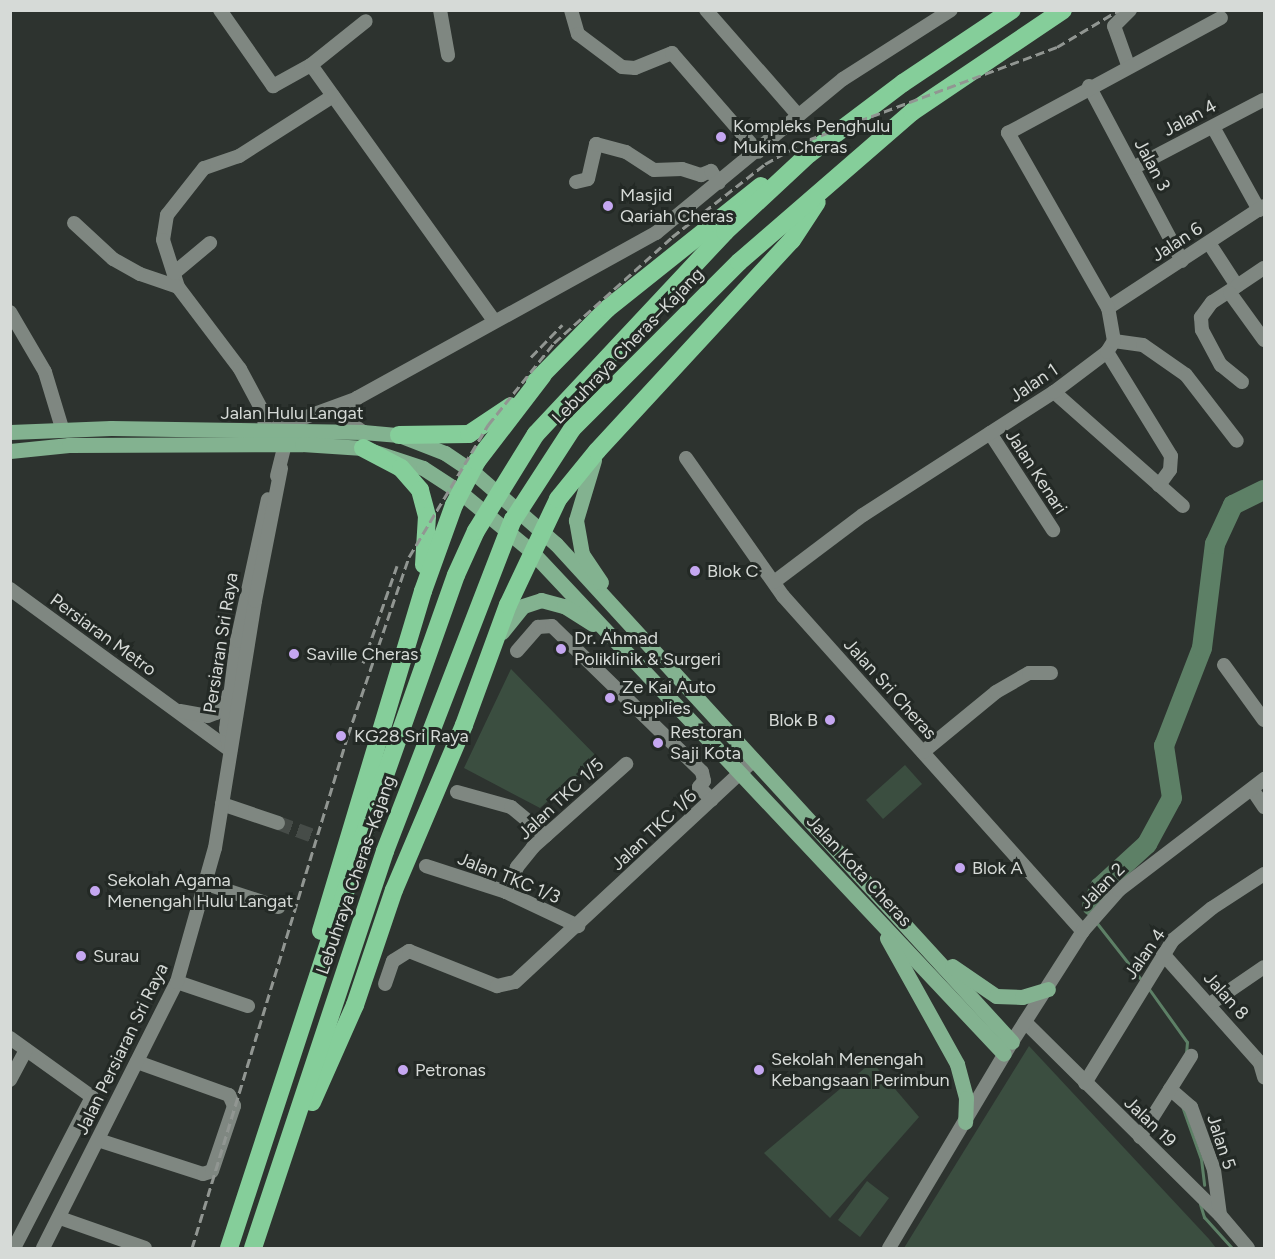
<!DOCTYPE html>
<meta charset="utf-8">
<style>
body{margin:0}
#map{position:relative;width:1275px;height:1259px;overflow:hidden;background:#2d332f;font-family:Figtree,sans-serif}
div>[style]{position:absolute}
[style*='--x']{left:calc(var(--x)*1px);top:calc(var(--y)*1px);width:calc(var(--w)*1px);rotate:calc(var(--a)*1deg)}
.green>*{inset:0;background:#3b4e40}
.stream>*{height:3px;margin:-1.5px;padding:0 1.5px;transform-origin:1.5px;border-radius:1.5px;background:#5d8066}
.river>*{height:20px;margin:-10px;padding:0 10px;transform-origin:10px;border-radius:10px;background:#5d8066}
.minor-tunnel>*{height:14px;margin-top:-7px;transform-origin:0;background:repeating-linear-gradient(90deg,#464c48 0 14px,transparent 0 21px)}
.minor>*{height:14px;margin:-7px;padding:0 7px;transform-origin:7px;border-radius:7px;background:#7f8781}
.major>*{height:15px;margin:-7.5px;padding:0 7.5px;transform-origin:7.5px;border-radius:7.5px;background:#83b290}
.highway>*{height:18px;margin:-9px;padding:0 9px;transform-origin:9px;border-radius:9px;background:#85ce9a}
.rail>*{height:3px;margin-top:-1.5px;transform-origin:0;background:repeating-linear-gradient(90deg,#919692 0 9px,transparent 0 13.5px)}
.dots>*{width:16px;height:16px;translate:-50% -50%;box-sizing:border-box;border:3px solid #232925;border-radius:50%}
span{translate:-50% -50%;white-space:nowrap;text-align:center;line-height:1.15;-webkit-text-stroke:6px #232925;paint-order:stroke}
.street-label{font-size:18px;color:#d6dad7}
.poi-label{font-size:18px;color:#d6dad7}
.left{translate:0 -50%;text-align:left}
.right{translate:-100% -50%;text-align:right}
.frame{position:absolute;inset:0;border:12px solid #d6dad7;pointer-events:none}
</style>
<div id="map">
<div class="green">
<i style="clip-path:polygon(511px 669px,603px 763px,564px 787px,540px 808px,464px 768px)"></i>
<i style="clip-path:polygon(905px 765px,922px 784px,883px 819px,866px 800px)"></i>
<i style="clip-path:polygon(1029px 1046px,1209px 1239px,1216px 1248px,904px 1248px)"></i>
<i style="clip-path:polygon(872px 1062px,919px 1117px,830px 1218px,764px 1153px)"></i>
<i style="clip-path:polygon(867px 1181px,889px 1198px,860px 1237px,838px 1220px)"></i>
</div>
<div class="stream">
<i style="--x:1096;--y:922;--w:76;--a:51.9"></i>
<i style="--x:1149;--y:989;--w:65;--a:54.4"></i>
<i style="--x:1187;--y:1042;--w:12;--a:95"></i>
<i style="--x:1182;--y:1106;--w:56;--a:70.3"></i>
<i style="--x:1201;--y:1159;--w:26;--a:83"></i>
<i style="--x:1200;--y:1204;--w:14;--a:73"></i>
<i style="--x:1204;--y:1217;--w:42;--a:47.9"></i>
</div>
<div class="river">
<i style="--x:1092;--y:906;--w:21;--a:-67"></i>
<i style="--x:1100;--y:887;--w:64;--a:-42.5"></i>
<i style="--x:1147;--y:844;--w:52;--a:-61.5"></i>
<i style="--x:1172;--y:798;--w:53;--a:-98.7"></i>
<i style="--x:1164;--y:746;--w:105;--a:-68.8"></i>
<i style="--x:1202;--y:648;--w:105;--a:-82.9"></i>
<i style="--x:1215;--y:544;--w:43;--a:-65.2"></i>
<i style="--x:1233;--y:505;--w:34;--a:-26"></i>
</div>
<div class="minor-tunnel">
<i style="--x:278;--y:823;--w:40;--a:20.2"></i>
</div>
<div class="minor">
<i style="--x:220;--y:10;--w:93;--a:55.1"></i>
<i style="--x:273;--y:86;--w:43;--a:-28.9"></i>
<i style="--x:311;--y:65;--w:315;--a:54.4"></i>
<i style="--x:440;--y:10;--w:46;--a:79.9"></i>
<i style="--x:571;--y:10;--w:25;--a:74"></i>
<i style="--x:578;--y:34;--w:55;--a:36.9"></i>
<i style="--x:622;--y:67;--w:13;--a:4"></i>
<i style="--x:635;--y:68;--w:40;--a:-22"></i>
<i style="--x:672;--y:53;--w:131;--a:49"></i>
<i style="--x:706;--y:10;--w:140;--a:48.8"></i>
<i style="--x:311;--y:65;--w:70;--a:-38.7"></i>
<i style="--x:1128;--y:65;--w:41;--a:-109.7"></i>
<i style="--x:1114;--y:26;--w:23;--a:-45"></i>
<i style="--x:1089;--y:86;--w:198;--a:62"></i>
<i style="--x:333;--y:96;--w:112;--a:147.4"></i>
<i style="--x:239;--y:156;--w:37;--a:161"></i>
<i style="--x:204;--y:168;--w:60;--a:128.2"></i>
<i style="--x:167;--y:215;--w:25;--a:99"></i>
<i style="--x:163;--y:240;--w:49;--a:72.3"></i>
<i style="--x:178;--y:287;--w:103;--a:52.9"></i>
<i style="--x:240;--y:369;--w:51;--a:61.9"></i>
<i style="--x:264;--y:414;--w:18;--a:87"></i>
<i style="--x:265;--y:432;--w:96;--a:-20.1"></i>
<i style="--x:1213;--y:127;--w:95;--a:61"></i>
<i style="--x:1133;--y:168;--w:147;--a:-27.6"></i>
<i style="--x:576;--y:182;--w:12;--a:-14"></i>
<i style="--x:588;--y:179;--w:36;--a:-77"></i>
<i style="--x:596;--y:144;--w:31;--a:15"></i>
<i style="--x:626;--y:152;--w:33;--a:33"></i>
<i style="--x:654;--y:170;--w:28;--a:-2"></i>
<i style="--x:682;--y:169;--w:20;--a:18"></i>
<i style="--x:701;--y:175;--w:11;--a:-22"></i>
<i style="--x:711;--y:171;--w:14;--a:56"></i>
<i style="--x:74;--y:223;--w:53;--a:42.7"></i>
<i style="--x:113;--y:259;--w:31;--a:29"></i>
<i style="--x:140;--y:274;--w:40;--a:18.9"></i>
<i style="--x:1209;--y:243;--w:51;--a:56.9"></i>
<i style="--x:1237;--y:286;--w:30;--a:147"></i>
<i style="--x:1212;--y:302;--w:19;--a:126"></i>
<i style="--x:1201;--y:317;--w:13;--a:86"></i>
<i style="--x:1202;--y:330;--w:40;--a:62"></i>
<i style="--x:1221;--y:365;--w:27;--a:39"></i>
<i style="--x:174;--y:273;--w:47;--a:-39.8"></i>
<i style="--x:1237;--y:286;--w:32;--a:-34"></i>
<i style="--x:1230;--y:293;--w:58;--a:54.1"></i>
<i style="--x:1108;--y:308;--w:186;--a:-33.2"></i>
<i style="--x:10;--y:312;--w:69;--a:59.7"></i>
<i style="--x:45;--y:372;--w:59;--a:73.1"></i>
<i style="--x:1114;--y:341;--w:29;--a:8"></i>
<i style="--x:1143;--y:345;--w:52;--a:34.9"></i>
<i style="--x:1186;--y:375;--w:83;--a:52.3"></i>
<i style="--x:1107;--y:352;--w:122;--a:58.4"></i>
<i style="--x:1171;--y:456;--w:14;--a:94"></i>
<i style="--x:1170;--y:470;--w:19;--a:126"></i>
<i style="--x:1054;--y:392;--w:172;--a:41.5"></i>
<i style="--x:363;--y:432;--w:19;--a:-145"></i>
<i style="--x:347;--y:421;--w:10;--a:-101"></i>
<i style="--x:345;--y:411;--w:18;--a:-47"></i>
<i style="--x:357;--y:398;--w:342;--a:-28.9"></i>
<i style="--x:656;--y:233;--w:242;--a:-39.5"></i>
<i style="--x:843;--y:79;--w:128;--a:-32.6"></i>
<i style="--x:990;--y:433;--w:116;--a:57"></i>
<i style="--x:686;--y:458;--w:169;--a:54.9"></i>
<i style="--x:783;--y:596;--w:450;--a:48.2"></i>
<i style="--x:277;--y:476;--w:32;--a:-76"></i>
<i style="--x:774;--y:582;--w:111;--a:-37"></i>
<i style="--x:863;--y:515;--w:227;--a:-32.8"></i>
<i style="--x:1054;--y:392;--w:66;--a:-37"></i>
<i style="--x:1107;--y:352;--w:13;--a:-58"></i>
<i style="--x:1114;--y:341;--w:34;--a:-100"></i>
<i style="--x:1108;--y:308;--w:202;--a:-119.7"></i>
<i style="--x:1008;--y:133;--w:242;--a:-28.4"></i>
<i style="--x:10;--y:589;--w:273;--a:36.2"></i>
<i style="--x:517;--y:651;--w:32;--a:-49"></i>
<i style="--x:538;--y:627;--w:14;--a:-4"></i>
<i style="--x:552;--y:626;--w:209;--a:44.2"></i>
<i style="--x:702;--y:772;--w:9;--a:77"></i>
<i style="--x:704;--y:781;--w:8;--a:130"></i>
<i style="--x:699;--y:787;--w:18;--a:45"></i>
<i style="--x:1224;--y:665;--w:68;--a:54"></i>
<i style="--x:180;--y:711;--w:28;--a:10"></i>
<i style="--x:208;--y:716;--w:9;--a:-21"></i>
<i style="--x:216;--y:713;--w:22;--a:-56"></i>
<i style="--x:229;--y:748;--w:19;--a:-99"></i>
<i style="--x:226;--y:729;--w:89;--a:-82.9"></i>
<i style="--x:237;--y:641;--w:145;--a:-77.7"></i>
<i style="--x:923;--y:752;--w:94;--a:-39.4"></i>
<i style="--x:996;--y:692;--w:38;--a:-30"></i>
<i style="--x:1029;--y:673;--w:22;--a:0"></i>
<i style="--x:1252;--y:789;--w:22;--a:56"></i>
<i style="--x:457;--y:792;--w:56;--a:15.5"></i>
<i style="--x:511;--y:807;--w:45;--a:39.6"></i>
<i style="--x:222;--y:804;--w:59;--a:18.7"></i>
<i style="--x:426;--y:866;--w:84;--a:18"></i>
<i style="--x:506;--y:892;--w:80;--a:25.3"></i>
<i style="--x:207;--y:884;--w:75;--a:17.9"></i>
<i style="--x:506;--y:892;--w:27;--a:-66"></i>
<i style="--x:517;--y:867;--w:26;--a:-51"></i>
<i style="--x:533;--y:847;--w:125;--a:-41.7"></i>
<i style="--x:1163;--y:954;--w:146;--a:48.3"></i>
<i style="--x:1260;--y:1063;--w:15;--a:74"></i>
<i style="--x:177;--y:982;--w:75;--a:18.7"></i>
<i style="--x:385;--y:984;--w:24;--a:-71"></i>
<i style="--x:393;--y:961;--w:19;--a:-32"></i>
<i style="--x:409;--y:951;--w:95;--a:21.7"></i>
<i style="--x:497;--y:986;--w:18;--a:-13"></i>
<i style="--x:515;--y:982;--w:326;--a:-42.9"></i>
<i style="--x:1210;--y:1004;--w:65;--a:-34.4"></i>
<i style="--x:1025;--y:1022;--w:274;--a:44.7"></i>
<i style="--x:1220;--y:1215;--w:43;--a:49.7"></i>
<i style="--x:10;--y:1038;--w:101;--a:35.7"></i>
<i style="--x:92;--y:1097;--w:170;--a:117.3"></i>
<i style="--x:10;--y:1080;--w:34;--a:-62"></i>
<i style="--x:1085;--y:1083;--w:168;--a:-58.4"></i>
<i style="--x:1173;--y:940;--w:50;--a:-39.4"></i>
<i style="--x:1212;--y:908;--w:62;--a:-33.2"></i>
<i style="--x:1170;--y:1089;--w:28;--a:41"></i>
<i style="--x:1191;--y:1107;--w:67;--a:69.9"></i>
<i style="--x:1214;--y:1170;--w:45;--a:82.4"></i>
<i style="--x:1140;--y:1137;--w:96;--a:-57.8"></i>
<i style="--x:98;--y:1140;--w:110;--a:17.9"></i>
<i style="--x:203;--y:1174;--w:9;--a:-18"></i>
<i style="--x:212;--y:1171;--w:69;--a:-71.3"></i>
<i style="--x:234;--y:1106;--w:12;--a:-114"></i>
<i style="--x:229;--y:1095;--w:98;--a:-160.3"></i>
<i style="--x:60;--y:1218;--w:90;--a:19.4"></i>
<i style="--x:43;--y:1248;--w:298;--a:-63.3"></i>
<i style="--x:177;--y:982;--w:139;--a:-74.2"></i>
<i style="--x:215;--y:848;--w:250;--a:-80.8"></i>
<i style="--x:255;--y:601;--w:135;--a:-78.9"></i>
<i style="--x:889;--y:1248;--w:240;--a:-59.2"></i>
<i style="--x:1012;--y:1042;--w:132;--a:-57.4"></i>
<i style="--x:1083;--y:931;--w:55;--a:-48.7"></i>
<i style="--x:1119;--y:890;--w:183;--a:-37.4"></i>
</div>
<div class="major">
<i style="--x:10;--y:432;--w:101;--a:-2.3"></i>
<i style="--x:111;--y:428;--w:252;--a:0.9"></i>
<i style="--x:363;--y:432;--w:36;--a:5"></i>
<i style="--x:399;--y:435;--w:49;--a:21.4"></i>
<i style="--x:445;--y:453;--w:32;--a:34"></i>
<i style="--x:472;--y:471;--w:111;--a:41"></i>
<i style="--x:556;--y:544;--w:675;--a:47.52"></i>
<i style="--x:10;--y:451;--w:59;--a:-5.8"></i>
<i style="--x:69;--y:445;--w:233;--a:-0.2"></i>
<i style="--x:302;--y:444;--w:61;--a:3.8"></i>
<i style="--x:363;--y:448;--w:63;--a:18.4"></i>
<i style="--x:423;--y:468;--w:44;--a:33"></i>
<i style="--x:460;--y:492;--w:92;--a:39.7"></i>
<i style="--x:531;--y:551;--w:690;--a:46.76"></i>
<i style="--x:594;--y:460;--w:63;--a:106.7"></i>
<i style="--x:576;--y:520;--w:35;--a:80"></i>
<i style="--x:582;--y:554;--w:34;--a:56"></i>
<i style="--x:502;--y:632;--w:33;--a:-51"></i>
<i style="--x:523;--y:606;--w:19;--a:-18"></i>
<i style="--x:541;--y:600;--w:24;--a:15"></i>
<i style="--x:564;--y:606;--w:34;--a:32"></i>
<i style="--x:887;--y:938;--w:144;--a:60.9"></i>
<i style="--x:957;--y:1064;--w:35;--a:75"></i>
<i style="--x:966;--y:1098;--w:24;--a:92"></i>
<i style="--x:952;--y:966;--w:53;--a:34.3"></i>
<i style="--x:996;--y:996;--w:26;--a:2"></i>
<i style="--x:1022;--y:997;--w:27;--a:-17"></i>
</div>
<div class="highway">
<i style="--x:535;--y:382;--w:103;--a:-45.4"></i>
<i style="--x:607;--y:309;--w:197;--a:-38.6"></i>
<i style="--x:399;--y:435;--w:70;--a:-0.8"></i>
<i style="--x:469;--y:434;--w:50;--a:-33.7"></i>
<i style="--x:363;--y:448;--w:43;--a:27.8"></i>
<i style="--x:401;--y:468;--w:29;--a:49"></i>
<i style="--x:420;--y:490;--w:27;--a:75"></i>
<i style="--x:427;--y:516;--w:49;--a:93.5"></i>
<i style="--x:321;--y:931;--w:355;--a:-73.3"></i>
<i style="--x:423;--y:591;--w:91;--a:-70.2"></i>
<i style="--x:454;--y:505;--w:50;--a:-62.4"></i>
<i style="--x:477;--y:461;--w:108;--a:-52.5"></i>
<i style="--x:312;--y:1102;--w:106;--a:-66.1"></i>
<i style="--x:355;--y:1005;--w:121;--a:-71.3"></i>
<i style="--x:394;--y:890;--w:179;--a:-67"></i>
<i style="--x:464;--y:725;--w:128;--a:-69.9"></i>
<i style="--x:508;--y:605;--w:117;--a:-64.7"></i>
<i style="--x:558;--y:499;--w:62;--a:-50.9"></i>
<i style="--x:597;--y:451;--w:287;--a:-47.3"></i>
<i style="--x:792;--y:240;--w:45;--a:-56.7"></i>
<i style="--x:229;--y:1248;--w:441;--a:-71.9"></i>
<i style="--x:366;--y:829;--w:269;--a:-70.5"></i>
<i style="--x:456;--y:575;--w:48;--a:-65.6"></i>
<i style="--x:476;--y:531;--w:114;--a:-58.3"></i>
<i style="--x:536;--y:434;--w:277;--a:-46.9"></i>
<i style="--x:725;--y:232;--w:115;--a:-42.9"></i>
<i style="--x:809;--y:154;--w:118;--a:-37.1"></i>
<i style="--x:903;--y:83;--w:131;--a:-33.8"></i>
<i style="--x:253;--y:1248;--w:418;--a:-71.6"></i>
<i style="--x:385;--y:851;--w:355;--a:-68.9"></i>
<i style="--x:513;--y:520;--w:108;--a:-57"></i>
<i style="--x:572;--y:429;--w:236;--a:-45"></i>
<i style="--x:739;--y:262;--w:229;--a:-40.9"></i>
<i style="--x:912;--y:112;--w:182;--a:-34"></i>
</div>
<div class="rail">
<i style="--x:531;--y:357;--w:45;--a:-45.9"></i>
<i style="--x:363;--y:663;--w:103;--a:-70.7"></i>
<i style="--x:192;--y:1248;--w:536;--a:-73.09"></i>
<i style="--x:348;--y:735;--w:188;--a:-71.1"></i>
<i style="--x:409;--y:557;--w:154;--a:-59.1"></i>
<i style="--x:488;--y:425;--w:105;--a:-51.2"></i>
<i style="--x:554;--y:343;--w:159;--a:-41.9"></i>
<i style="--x:672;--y:237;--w:118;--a:-38.1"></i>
<i style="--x:765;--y:164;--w:49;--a:-29.2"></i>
<i style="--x:808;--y:140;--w:266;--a:-20.5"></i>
<i style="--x:1057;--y:47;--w:72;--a:-30.8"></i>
</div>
<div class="dots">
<i style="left:721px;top:137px;background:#c5a7f1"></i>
<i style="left:608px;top:206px;background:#c5a7f1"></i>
<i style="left:695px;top:571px;background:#c5a7f1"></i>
<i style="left:561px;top:649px;background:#c5a7f1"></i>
<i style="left:294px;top:654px;background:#c5a7f1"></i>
<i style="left:610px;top:698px;background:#c5a7f1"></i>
<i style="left:830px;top:720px;background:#c5a7f1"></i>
<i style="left:341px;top:736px;background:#c5a7f1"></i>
<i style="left:658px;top:743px;background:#c5a7f1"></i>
<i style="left:960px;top:868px;background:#c5a7f1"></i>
<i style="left:95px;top:891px;background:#c5a7f1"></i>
<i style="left:81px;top:956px;background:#c5a7f1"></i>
<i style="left:403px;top:1070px;background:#c5a7f1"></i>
<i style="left:759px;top:1070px;background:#c5a7f1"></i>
</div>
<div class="street-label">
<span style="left:1190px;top:118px;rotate:-28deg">Jalan 4</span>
<span style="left:1152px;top:165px;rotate:62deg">Jalan 3</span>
<span style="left:1177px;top:242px;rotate:-33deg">Jalan 6</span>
<span style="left:628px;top:346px;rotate:-46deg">Lebuhraya Cheras–Kajang</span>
<span style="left:1034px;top:383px;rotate:-34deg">Jalan 1</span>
<span style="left:292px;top:413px">Jalan Hulu Langat</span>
<span style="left:1036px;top:472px;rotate:57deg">Jalan Kenari</span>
<span style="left:103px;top:635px;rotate:36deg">Persiaran Metro</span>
<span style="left:221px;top:643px;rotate:-81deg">Persiaran Sri Raya</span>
<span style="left:890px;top:689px;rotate:48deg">Jalan Sri Cheras</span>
<span style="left:561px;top:799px;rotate:-43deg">Jalan TKC 1/5</span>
<span style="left:654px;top:830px;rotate:-43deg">Jalan TKC 1/6</span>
<span style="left:859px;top:871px;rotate:47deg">Jalan Kota Cheras</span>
<span style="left:356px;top:875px;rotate:-71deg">Lebuhraya Cheras–Kajang</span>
<span style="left:509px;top:878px;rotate:22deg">Jalan TKC 1/3</span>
<span style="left:1102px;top:886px;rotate:-45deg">Jalan 2</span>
<span style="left:1145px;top:954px;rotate:-55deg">Jalan 4</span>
<span style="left:1226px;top:996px;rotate:48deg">Jalan 8</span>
<span style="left:122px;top:1049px;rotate:-64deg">Jalan Persiaran Sri Raya</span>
<span style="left:1150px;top:1122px;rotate:44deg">Jalan 19</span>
<span style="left:1221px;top:1142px;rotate:72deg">Jalan 5</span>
</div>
<div class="poi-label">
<span class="left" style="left:733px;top:137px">Kompleks Penghulu<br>Mukim Cheras</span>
<span class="left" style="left:620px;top:206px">Masjid<br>Qariah Cheras</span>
<span class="left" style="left:707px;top:571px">Blok C</span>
<span class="left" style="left:574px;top:649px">Dr. Ahmad<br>Poliklinik &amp; Surgeri</span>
<span class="left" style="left:306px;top:654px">Saville Cheras</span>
<span class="left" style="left:622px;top:698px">Ze Kai Auto<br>Supplies</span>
<span class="right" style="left:818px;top:720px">Blok B</span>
<span class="left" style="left:670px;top:743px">Restoran<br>Saji Kota</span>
<span class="left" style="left:354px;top:736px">KG28 Sri Raya</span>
<span class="left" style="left:972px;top:868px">Blok A</span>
<span class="left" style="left:107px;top:891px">Sekolah Agama<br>Menengah Hulu Langat</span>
<span class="left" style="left:93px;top:956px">Surau</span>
<span class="left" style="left:771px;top:1070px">Sekolah Menengah<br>Kebangsaan Perimbun</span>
<span class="left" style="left:415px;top:1070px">Petronas</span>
</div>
<div class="frame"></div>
</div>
